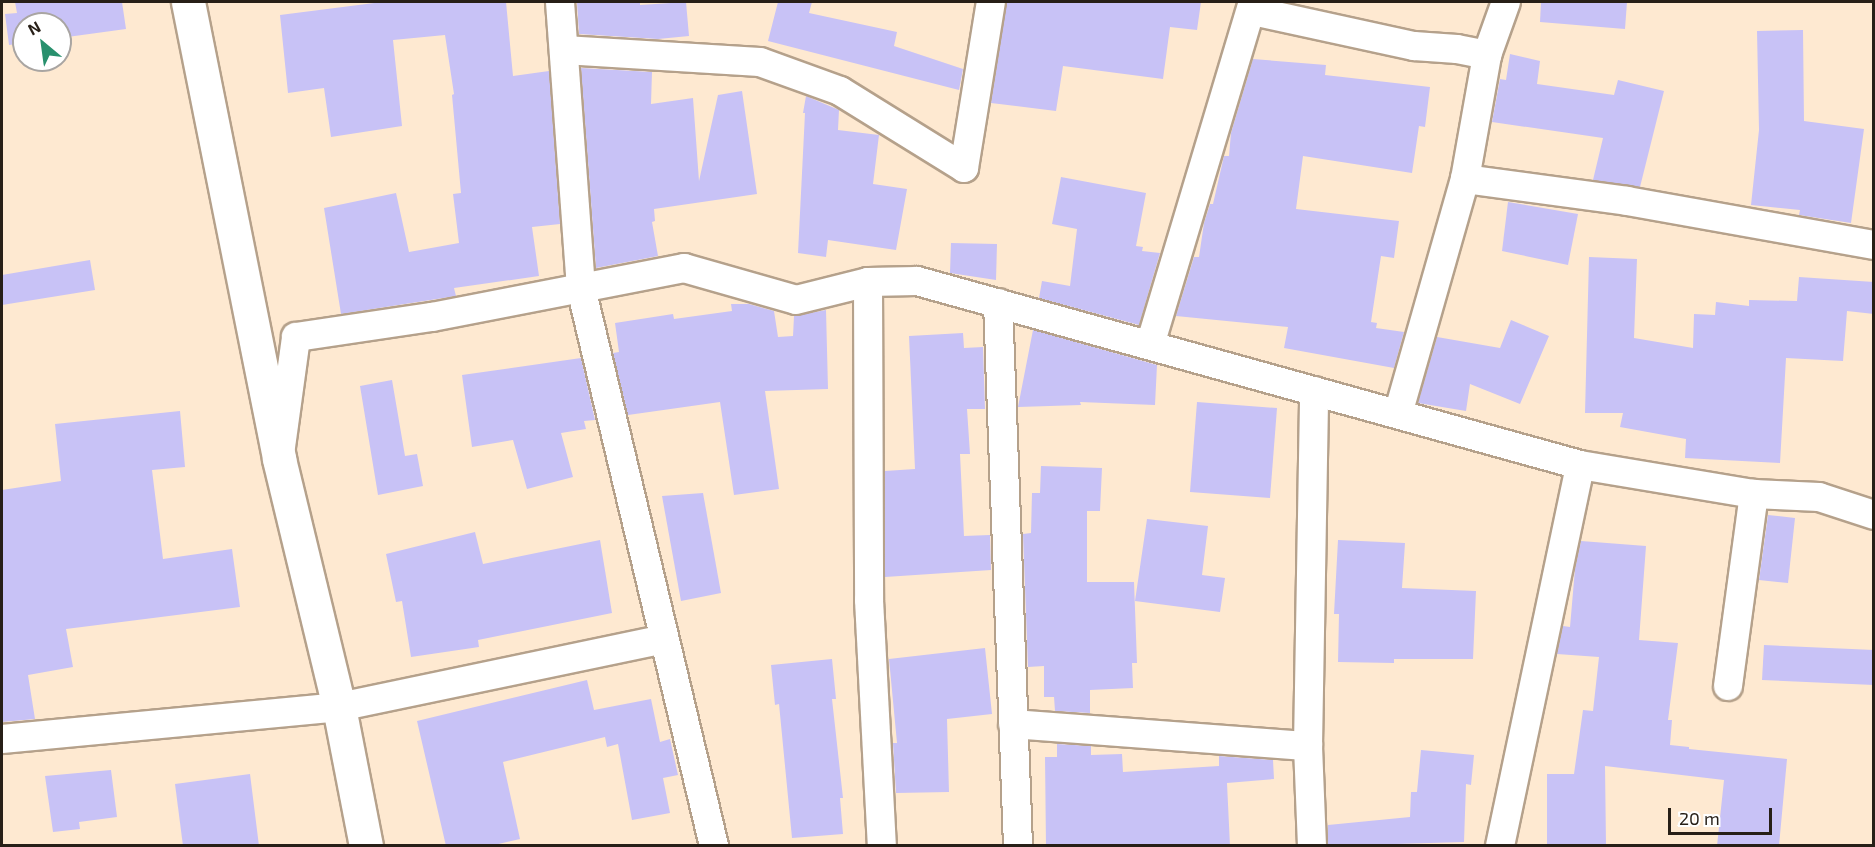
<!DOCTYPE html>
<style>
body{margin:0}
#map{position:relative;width:1875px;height:847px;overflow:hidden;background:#fee9d1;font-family:"Exo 2",sans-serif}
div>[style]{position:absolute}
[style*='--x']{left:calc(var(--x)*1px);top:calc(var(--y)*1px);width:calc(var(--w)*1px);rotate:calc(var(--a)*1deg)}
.building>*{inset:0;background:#c8c2f6}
.roads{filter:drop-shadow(2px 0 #b5a18b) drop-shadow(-2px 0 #b5a18b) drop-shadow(0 2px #b5a18b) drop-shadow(0 -2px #b5a18b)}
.minor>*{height:28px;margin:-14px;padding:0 14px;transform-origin:14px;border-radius:14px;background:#fff}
.secondary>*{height:33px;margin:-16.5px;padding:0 16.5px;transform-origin:16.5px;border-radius:16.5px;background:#fff}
span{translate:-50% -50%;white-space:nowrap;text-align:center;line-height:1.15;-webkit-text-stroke:5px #fff;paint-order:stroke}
.frame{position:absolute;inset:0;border:3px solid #271f17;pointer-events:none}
.north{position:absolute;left:12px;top:12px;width:60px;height:60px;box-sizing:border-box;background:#fff;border:2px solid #a9a5a2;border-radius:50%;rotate:331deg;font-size:16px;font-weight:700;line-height:24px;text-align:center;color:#271f17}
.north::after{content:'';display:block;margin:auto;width:21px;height:27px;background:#28906d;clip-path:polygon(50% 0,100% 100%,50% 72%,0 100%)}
.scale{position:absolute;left:1668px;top:808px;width:104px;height:27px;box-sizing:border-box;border:3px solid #271f17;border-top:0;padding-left:8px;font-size:18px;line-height:21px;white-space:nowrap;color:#271f17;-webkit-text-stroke:4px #fff;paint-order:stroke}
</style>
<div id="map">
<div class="building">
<i style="clip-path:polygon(15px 2px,122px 2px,126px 29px,60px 38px,60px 24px,24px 24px,24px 43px,9px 45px,5px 14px,17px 13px)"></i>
<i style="clip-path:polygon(382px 2px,506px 2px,513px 76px,549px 71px,560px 224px,532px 227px,539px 276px,454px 288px,456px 296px,341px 314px,324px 208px,396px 193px,409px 252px,459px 243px,453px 194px,461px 193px,452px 95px,454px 94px,445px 35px,393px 40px,402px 126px,331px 137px,324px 88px,288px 93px,280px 15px)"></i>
<i style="clip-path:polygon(577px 2px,640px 2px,640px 5px,686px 2px,689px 36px,658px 39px,579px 34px)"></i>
<i style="clip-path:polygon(778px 2px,812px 2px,809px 13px,897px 32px,894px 46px,963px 69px,959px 90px,768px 41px)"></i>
<i style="clip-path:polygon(1007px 2px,1201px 2px,1197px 30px,1170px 27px,1163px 79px,1063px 66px,1056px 111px,991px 103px)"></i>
<i style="clip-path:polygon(1541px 2px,1627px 2px,1625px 29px,1540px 22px)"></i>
<i style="clip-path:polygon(1803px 30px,1804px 121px,1864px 129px,1851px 223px,1799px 215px,1800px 210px,1751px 205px,1759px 130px,1757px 31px)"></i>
<i style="clip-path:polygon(1510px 54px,1540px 61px,1537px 84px,1614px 95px,1618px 80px,1664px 91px,1640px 187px,1593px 180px,1603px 138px,1492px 122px,1500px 79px,1506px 80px)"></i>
<i style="clip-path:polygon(1253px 59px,1326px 65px,1325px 75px,1430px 87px,1425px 127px,1419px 126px,1412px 173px,1303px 156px,1296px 209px,1399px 221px,1394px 258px,1381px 256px,1371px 322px,1377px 323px,1376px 328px,1404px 332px,1394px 368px,1284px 348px,1288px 327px,1176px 316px,1194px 257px,1199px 257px,1204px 223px,1210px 204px,1213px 204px,1224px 156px,1229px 156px,1231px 133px)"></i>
<i style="clip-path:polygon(581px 68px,652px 72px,651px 104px,693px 98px,699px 181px,718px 95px,742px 91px,757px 194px,654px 209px,655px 221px,652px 222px,658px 256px,596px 268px)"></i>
<i style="clip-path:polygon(806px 96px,839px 110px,838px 130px,879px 135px,873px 184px,907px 189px,896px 250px,828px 240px,826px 257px,798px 253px,805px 113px,803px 113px)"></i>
<i style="clip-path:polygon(1061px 177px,1146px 193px,1136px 246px,1143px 247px,1142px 251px,1160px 253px,1139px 325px,1039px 298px,1042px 281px,1070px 286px,1077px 229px,1052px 224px)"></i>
<i style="clip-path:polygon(1508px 202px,1578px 214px,1568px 265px,1502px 251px)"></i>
<i style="clip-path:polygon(951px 243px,997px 244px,996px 280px,950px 273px)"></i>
<i style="clip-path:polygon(1589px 257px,1637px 259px,1634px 338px,1693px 348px,1694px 314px,1715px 315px,1716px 302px,1749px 306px,1749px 300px,1797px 301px,1799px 277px,1874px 282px,1874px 314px,1847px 311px,1843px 361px,1786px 358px,1780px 463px,1685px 458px,1686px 439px,1620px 427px,1623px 413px,1585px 413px)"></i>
<i style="clip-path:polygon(90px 260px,95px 290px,2px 305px,2px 275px)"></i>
<i style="clip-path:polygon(731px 304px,749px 304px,774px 311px,778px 337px,793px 336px,794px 316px,826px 310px,828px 389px,765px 391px,779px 489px,734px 495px,720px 402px,628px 415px,613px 353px,619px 352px,615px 323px,673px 314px,674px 319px,732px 311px)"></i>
<i style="clip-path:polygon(1511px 320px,1549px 336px,1520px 404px,1470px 384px,1466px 411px,1418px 403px,1437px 337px,1500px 348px)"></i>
<i style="clip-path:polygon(1033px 330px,1157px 365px,1155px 405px,1080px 402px,1081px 405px,1018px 407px)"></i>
<i style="clip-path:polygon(963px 333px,964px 348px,983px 347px,985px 409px,967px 409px,970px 454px,960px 454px,964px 536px,990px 535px,991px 570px,885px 577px,885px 471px,915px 469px,909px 336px)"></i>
<i style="clip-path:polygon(581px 358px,595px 420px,584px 421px,586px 429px,561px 433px,573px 477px,527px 489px,513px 440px,472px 447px,462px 375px)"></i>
<i style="clip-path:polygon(392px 380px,405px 456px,417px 454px,423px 486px,378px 495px,360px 386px)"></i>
<i style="clip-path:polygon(1197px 402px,1277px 408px,1270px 498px,1190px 492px)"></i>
<i style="clip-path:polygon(180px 411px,185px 467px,152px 470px,163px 559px,232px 549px,240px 607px,66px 629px,73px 667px,28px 675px,35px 719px,2px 722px,2px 490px,61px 481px,55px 424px)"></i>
<i style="clip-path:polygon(1041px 466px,1102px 468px,1100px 511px,1087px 511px,1087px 582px,1134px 582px,1137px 663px,1132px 663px,1133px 688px,1090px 690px,1090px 713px,1055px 711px,1054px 697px,1044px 697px,1044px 666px,1028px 667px,1023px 534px,1031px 533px,1032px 493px,1040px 493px)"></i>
<i style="clip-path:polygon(703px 493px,721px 593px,681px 601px,662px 496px)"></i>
<i style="clip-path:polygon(1768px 515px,1795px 518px,1788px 583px,1759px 580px)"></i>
<i style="clip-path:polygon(1147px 519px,1208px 526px,1202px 575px,1225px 578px,1220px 612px,1135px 601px)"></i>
<i style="clip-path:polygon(475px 532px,483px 564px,600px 540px,612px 613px,478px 640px,479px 647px,411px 657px,402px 601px,396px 602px,386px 554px)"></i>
<i style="clip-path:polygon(1338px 540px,1405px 543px,1402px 588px,1476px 591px,1473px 659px,1394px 659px,1394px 663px,1338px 662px,1339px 614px,1334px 614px)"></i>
<i style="clip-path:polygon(1581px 541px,1646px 546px,1639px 640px,1678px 643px,1668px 720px,1672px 720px,1670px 745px,1689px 747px,1689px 749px,1787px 759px,1779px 846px,1717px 846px,1724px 780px,1605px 766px,1606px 845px,1547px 845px,1547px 774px,1574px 774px,1583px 710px,1593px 711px,1599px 657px,1557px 654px,1563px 626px,1570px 627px,1575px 569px)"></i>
<i style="clip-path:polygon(1764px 645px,1874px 650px,1874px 685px,1762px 680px)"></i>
<i style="clip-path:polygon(985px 648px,992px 714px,947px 719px,949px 792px,896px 793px,893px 743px,897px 743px,889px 659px)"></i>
<i style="clip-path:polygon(832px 659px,836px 699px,832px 699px,843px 798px,840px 798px,843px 834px,792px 838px,779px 704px,775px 705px,771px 665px)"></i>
<i style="clip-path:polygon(587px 680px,594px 710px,651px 699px,660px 742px,670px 739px,678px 775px,663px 778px,670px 813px,632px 820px,618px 744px,607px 747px,605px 737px,503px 762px,520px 839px,490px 846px,446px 846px,417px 721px)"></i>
<i style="clip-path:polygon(1057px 744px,1091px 746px,1091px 755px,1122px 754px,1123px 772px,1219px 766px,1219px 756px,1273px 760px,1274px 779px,1227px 783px,1230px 846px,1046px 846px,1045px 757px,1057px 757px)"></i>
<i style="clip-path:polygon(1421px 750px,1474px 755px,1471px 785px,1466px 784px,1464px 842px,1328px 846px,1328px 825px,1410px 817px,1411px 792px,1417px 792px)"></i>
<i style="clip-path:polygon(111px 770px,117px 817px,79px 822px,80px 829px,53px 832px,45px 776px)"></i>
<i style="clip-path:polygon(250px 774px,259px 846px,183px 846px,175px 784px)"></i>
</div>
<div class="roads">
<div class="minor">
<i style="--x:560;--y:2;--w:287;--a:85.8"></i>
<i style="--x:581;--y:288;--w:574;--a:76.59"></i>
<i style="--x:1253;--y:11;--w:165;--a:12.3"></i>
<i style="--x:1414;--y:46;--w:43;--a:4"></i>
<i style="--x:1457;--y:49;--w:31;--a:11"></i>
<i style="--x:564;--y:50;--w:196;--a:3.5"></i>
<i style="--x:760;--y:62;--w:85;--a:19.9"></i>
<i style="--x:840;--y:91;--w:146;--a:31.8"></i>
<i style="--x:964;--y:168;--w:168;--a:-80.8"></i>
<i style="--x:1465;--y:179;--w:163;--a:7.7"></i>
<i style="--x:1627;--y:201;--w:251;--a:10.1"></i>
<i style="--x:868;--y:282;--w:318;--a:89.8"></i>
<i style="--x:869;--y:600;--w:246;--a:87"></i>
<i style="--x:998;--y:303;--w:543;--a:87.89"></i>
<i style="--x:1150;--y:345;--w:358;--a:-73.3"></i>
<i style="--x:1398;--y:414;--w:244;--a:-74.1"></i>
<i style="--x:1465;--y:179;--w:126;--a:-79.9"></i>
<i style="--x:1487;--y:55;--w:56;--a:-70.3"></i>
<i style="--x:281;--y:447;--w:111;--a:-82.2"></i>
<i style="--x:296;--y:337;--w:137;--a:-8.4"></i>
<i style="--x:432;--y:317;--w:257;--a:-11"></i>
<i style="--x:684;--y:268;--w:116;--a:15.9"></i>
<i style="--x:796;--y:300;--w:74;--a:-14"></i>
<i style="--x:868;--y:282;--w:49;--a:-1.2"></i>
<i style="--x:917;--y:281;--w:688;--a:15.51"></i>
<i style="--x:1580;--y:465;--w:176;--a:9.5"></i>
<i style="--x:1754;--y:494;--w:65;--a:2.6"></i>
<i style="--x:1819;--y:497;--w:58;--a:18.1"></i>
<i style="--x:1728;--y:686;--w:194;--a:-82.3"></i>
<i style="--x:1013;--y:724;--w:296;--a:4.3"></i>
<i style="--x:2;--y:739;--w:339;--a:-5.4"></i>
<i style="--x:339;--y:707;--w:332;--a:-11.8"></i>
<i style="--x:1312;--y:846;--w:100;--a:-92.3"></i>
<i style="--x:1308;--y:746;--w:355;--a:-89"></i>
<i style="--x:1500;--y:846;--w:389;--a:-78.1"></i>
</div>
<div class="secondary">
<i style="--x:188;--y:2;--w:466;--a:78.7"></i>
<i style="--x:279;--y:459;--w:255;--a:76.4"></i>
<i style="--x:339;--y:707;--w:142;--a:79"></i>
</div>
</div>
<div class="frame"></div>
<div class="north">N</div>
<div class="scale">20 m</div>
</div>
